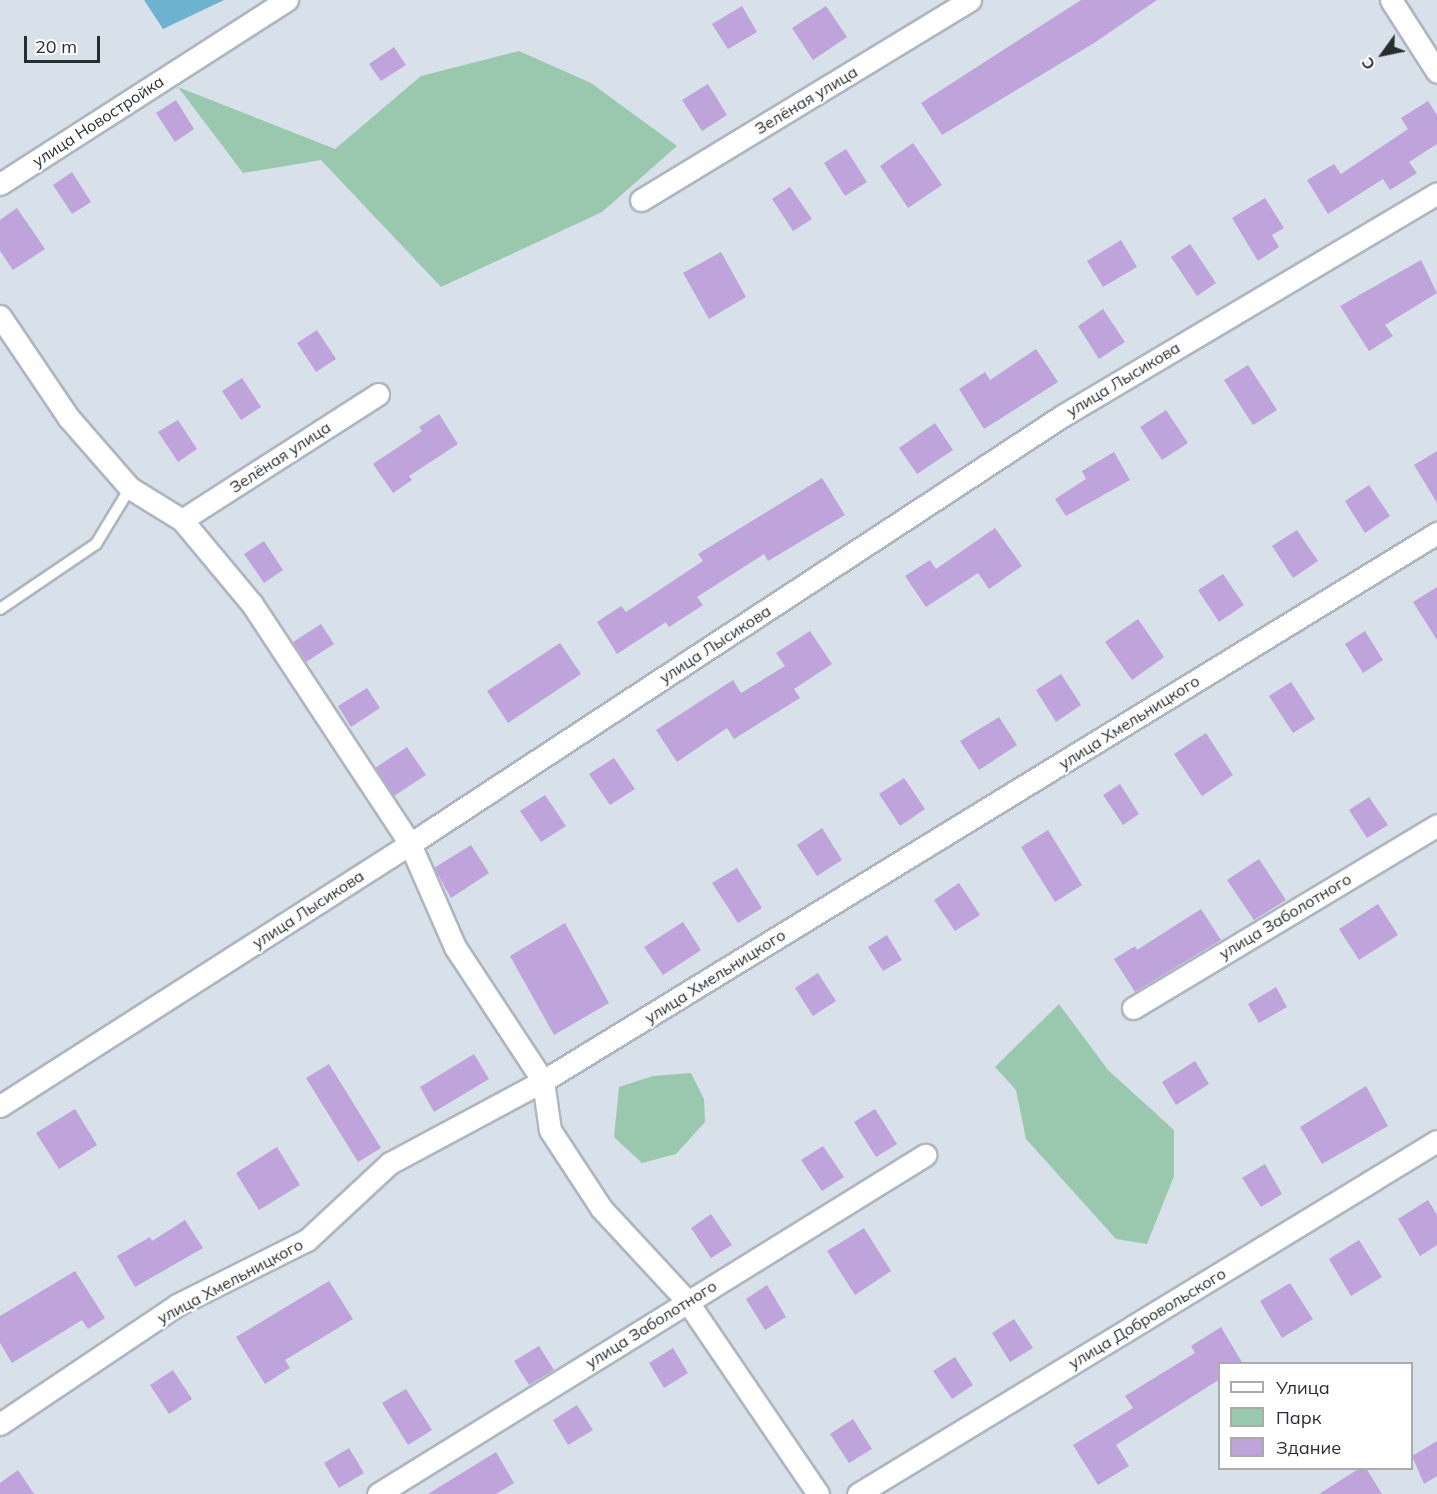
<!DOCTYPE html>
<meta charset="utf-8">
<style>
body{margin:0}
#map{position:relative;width:1437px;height:1494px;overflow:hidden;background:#d8e0ea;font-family:Mulish,sans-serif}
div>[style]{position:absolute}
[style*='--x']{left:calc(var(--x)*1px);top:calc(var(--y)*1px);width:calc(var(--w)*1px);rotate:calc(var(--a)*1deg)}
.green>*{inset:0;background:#9ac8ae}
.water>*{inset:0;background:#6db2ce}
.building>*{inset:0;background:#bea4da}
.roads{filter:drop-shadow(2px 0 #afb6c0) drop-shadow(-2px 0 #afb6c0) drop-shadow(0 2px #afb6c0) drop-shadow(0 -2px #afb6c0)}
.service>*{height:10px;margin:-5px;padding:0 5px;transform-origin:5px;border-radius:5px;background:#fff}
.minor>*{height:21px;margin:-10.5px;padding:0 10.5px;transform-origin:10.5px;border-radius:10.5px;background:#fff}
span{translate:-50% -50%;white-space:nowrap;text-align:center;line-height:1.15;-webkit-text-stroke:4.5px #fff;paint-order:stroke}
.street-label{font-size:16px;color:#2a2d30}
.legend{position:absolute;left:1218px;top:1362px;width:195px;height:108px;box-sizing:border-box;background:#fff;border:2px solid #aaabac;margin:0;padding:8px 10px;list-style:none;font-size:18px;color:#2a2d30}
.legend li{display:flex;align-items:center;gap:12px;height:30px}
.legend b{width:30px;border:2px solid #aaabac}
.north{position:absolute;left:1353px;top:24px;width:60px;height:60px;-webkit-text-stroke:4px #fff;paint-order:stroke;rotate:237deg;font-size:16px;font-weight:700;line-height:24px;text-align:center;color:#2a2d30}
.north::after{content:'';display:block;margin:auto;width:21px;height:27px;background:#2a2d30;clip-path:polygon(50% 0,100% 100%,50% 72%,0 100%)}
.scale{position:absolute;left:24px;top:36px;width:76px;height:27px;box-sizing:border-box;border:3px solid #2a2d30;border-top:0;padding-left:8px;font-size:18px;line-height:21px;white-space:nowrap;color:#2a2d30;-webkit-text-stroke:4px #fff;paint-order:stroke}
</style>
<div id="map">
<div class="green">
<i style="clip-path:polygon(519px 51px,591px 83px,677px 146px,602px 212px,441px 287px,321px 160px,243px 173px,178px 87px,335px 149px,421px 76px)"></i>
<i style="clip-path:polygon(1059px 1004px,1108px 1070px,1174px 1130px,1174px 1176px,1147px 1244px,1116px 1239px,1026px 1139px,1016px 1090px,995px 1067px)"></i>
<i style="clip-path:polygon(691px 1073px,704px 1099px,705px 1122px,676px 1154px,642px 1163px,614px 1137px,619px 1087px,653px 1076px)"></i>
</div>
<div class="water">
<i style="clip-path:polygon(144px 0,224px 0,163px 29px)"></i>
</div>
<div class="building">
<i style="clip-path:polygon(1081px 0,1157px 0,1094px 43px,942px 135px,921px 103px)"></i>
<i style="clip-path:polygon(742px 6px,757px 32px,728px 49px,712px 24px)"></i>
<i style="clip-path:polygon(826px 6px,847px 37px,813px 60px,792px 28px)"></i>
<i style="clip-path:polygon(394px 47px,406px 65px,381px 81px,369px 64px)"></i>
<i style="clip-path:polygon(708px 84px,727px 115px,702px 131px,682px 100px)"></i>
<i style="clip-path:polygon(176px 100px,194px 129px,175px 142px,156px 113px)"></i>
<i style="clip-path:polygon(1428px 101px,1437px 115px,1437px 144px,1409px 162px,1417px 173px,1390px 190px,1383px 179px,1328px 214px,1307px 180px,1334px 164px,1341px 174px,1408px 129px,1401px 118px)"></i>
<i style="clip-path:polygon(913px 143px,942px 185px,908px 208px,880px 166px)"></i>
<i style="clip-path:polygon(846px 149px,867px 182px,845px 196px,824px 163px)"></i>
<i style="clip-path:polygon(72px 172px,91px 202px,72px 214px,53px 185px)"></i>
<i style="clip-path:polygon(790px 187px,812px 219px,793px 231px,772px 199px)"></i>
<i style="clip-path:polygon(1265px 198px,1284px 228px,1272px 235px,1279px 247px,1258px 261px,1232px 218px)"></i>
<i style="clip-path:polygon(17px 208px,45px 249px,13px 270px,0 251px,0 220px)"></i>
<i style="clip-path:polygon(1121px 240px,1137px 267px,1103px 287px,1087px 261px)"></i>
<i style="clip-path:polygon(1190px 244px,1216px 283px,1197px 296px,1171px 257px)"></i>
<i style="clip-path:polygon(721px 252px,746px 297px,709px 319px,683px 273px)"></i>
<i style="clip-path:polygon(1421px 260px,1437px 293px,1385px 325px,1393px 336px,1369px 351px,1340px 306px)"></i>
<i style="clip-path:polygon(1103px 309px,1125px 342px,1099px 359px,1078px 326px)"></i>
<i style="clip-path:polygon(317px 330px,336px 359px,316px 372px,297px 343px)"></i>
<i style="clip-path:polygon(1036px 349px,1058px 382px,984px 429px,959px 389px,985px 372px,990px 380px)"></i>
<i style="clip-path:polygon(1248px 365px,1277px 410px,1253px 425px,1224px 380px)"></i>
<i style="clip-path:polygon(242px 378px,261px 407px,241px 420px,222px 391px)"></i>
<i style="clip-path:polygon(1166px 410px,1188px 443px,1162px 460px,1140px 427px)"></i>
<i style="clip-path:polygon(439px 414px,458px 444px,409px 476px,412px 480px,393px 493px,373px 464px,422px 431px,419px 427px)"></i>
<i style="clip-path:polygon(178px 420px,197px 449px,178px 462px,158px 432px)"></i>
<i style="clip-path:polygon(935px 423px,953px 450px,917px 474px,899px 448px)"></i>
<i style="clip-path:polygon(1437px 451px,1437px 503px,1414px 465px)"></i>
<i style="clip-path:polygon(1114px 452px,1130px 480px,1066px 516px,1055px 499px,1086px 479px,1082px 471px)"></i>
<i style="clip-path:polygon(822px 478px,845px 515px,768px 561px,764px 554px,697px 597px,703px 605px,669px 627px,666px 622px,617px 654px,597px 622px,621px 606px,626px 612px,703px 561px,698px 554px)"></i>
<i style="clip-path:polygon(1369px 485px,1390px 516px,1365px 533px,1345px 501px)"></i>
<i style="clip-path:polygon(995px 528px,1022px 566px,989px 589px,978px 573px,926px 607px,905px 576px,930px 560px,936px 569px)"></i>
<i style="clip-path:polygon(1297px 530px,1318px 561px,1293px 578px,1272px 546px)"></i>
<i style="clip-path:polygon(264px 541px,283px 570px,264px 583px,244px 554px)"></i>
<i style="clip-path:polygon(1223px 574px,1244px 605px,1219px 622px,1198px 590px)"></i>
<i style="clip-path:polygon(1437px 587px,1437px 640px,1413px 602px)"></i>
<i style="clip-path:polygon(1138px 619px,1164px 657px,1132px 680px,1105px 642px)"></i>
<i style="clip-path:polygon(321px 624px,334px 644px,306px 662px,293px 642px)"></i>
<i style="clip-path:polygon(810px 631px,832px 664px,794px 689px,800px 698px,734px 739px,727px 728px,677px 762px,656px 730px,733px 680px,741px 693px,785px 666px,776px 653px)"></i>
<i style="clip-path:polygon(1365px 631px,1383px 660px,1363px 673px,1345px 644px)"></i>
<i style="clip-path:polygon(560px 643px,581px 674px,508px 723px,487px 691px)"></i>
<i style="clip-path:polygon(1061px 674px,1081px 705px,1056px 722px,1036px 690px)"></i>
<i style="clip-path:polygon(1291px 682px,1315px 719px,1293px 733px,1269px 696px)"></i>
<i style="clip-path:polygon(367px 688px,380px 708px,351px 727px,338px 706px)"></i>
<i style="clip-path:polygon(999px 717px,1017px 745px,979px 770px,960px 741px)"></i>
<i style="clip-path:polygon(1206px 733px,1233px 775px,1202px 796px,1174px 754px)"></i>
<i style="clip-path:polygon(407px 747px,426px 775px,394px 796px,375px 768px)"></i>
<i style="clip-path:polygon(614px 758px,635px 789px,610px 805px,589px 774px)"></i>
<i style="clip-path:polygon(904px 778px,925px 809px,900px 826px,879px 794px)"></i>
<i style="clip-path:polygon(1120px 784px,1139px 814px,1123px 825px,1103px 795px)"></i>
<i style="clip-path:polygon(545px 795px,566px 826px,541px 842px,520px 811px)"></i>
<i style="clip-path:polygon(1369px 797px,1388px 825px,1367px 838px,1349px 810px)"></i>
<i style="clip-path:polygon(822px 828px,842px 860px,817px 876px,797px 845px)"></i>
<i style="clip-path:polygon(1048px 830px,1082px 885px,1055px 902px,1021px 847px)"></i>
<i style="clip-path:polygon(471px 845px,489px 873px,451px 898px,434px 868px)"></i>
<i style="clip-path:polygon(1259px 859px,1286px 900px,1254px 920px,1227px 880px)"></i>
<i style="clip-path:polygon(737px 868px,762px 908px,738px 923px,712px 883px)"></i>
<i style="clip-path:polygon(959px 883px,980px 915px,955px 931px,934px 900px)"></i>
<i style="clip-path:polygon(1378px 904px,1398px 935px,1359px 960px,1339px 929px)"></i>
<i style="clip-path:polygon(1201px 909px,1221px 940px,1135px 992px,1114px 959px,1135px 946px,1137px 950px)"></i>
<i style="clip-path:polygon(683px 922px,701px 950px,663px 975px,644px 947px)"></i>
<i style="clip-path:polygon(565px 923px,609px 1003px,554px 1035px,510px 956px)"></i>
<i style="clip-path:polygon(887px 935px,902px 960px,883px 971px,868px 947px)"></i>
<i style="clip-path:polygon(818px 973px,836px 1001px,813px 1016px,795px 988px)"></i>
<i style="clip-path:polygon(1276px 987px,1287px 1007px,1259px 1023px,1248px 1004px)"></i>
<i style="clip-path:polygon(474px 1054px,489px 1079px,434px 1112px,420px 1087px)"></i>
<i style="clip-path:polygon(1195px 1061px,1209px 1084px,1176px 1105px,1162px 1082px)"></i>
<i style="clip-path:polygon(329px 1064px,381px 1148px,358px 1162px,306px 1078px)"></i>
<i style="clip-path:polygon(1366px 1086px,1388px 1126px,1322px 1164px,1300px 1127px)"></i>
<i style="clip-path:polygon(75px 1109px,97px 1145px,59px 1169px,36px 1133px)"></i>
<i style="clip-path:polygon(875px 1109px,897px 1144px,876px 1157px,854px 1122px)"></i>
<i style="clip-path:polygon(823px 1146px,844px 1177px,822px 1191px,801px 1160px)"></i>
<i style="clip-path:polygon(277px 1147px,300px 1185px,259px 1210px,236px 1173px)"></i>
<i style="clip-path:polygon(1265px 1164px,1282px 1194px,1261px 1207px,1242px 1178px)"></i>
<i style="clip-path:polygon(1428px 1200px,1437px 1215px,1437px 1245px,1420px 1256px,1398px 1219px)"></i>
<i style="clip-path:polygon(711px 1214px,732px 1245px,711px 1258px,691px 1228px)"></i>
<i style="clip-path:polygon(185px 1220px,203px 1248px,135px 1287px,117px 1256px,150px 1237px,152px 1241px)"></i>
<i style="clip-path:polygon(864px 1228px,891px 1271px,855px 1295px,827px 1251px)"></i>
<i style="clip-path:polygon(1359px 1240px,1382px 1277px,1351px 1296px,1329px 1259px)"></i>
<i style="clip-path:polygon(75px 1271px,105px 1318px,88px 1329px,82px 1320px,12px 1363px,0 1343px,0 1316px)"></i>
<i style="clip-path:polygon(329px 1281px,353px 1319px,285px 1360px,290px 1368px,265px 1384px,236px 1337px)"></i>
<i style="clip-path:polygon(1290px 1283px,1313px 1319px,1282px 1338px,1260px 1301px)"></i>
<i style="clip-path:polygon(767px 1285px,786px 1317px,765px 1330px,746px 1299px)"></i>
<i style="clip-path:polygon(1014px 1319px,1033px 1348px,1010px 1362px,992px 1333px)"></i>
<i style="clip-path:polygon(1221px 1327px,1243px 1364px,1220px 1364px,1220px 1379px,1116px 1445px,1129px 1466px,1098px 1485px,1073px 1445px,1133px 1408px,1125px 1396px,1195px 1353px,1191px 1346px)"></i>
<i style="clip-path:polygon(539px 1346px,554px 1370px,529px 1385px,514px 1361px)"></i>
<i style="clip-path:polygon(673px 1348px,688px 1373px,664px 1388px,649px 1363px)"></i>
<i style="clip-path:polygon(955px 1357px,973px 1385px,952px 1399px,933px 1371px)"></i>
<i style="clip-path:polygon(173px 1370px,192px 1399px,169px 1414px,150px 1385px)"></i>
<i style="clip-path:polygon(406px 1389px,432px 1430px,408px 1445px,382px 1403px)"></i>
<i style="clip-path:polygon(577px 1405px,593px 1430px,568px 1445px,553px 1420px)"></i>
<i style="clip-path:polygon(853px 1419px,872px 1449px,849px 1463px,830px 1434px)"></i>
<i style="clip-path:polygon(1437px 1441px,1437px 1476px,1424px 1484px,1412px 1456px)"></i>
<i style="clip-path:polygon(349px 1448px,364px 1473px,339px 1488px,324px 1463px)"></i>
<i style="clip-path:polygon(496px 1452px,514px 1483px,496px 1494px,428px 1494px)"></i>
<i style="clip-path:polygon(1360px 1468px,1366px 1468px,1382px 1494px,1319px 1494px)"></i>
<i style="clip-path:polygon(18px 1470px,34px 1494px,0 1494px,0 1483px)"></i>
</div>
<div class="roads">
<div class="service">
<i style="--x:0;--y:609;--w:116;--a:-34.1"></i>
<i style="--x:96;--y:544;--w:66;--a:-58.7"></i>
</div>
<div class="minor">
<i style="--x:1391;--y:0;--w:85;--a:57.4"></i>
<i style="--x:0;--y:184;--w:341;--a:-32.7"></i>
<i style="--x:641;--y:200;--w:385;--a:-31.3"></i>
<i style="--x:0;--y:316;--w:122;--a:56"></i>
<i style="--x:68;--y:417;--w:94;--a:48.9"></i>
<i style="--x:130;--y:488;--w:61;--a:31.6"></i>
<i style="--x:182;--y:520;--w:109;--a:50.2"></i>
<i style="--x:252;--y:604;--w:287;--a:56.6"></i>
<i style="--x:410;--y:844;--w:112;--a:66.4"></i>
<i style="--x:455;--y:947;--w:160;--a:56.7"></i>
<i style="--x:543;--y:1081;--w:49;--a:81.9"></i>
<i style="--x:550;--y:1130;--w:93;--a:56.8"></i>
<i style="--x:601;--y:1208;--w:127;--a:47.2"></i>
<i style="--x:687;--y:1301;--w:233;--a:55.8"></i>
<i style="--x:182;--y:520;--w:233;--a:-32.7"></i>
<i style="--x:1133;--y:1008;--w:355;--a:-31"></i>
<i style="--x:0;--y:1106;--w:487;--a:-32.6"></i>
<i style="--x:410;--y:844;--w:780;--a:-33.28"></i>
<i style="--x:1062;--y:416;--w:436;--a:-30.7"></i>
<i style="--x:0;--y:1424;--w:213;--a:-33.9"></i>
<i style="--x:177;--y:1305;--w:145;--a:-26.6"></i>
<i style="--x:307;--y:1240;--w:113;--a:-42.9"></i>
<i style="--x:390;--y:1163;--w:174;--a:-28.2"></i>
<i style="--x:543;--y:1081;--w:1049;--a:-31.51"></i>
<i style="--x:378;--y:1494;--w:644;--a:-31.79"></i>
<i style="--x:858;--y:1494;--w:678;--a:-31.37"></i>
</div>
</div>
<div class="street-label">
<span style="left:806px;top:100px;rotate:-31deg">Зелёная улица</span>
<span style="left:98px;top:121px;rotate:-33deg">улица Новостройка</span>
<span style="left:1123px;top:379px;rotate:-31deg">улица Лысикова</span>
<span style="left:280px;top:457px;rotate:-33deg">Зелёная улица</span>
<span style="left:715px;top:644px;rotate:-33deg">улица Лысикова</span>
<span style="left:1129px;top:722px;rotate:-32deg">улица Хмельницкого</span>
<span style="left:308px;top:909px;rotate:-33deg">улица Лысикова</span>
<span style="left:1285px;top:916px;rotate:-31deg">улица Заболотного</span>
<span style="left:715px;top:976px;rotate:-32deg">улица Хмельницкого</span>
<span style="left:230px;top:1281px;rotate:-28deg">улица Хмельницкого</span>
<span style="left:1147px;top:1318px;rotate:-31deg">улица Добровольского</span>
<span style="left:651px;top:1324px;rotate:-32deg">улица Заболотного</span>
</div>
<ul class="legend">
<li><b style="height:8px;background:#fff"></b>Улица</li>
<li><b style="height:16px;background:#9ac8ae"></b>Парк</li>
<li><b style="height:16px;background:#bea4da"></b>Здание</li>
</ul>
<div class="north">С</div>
<div class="scale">20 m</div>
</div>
